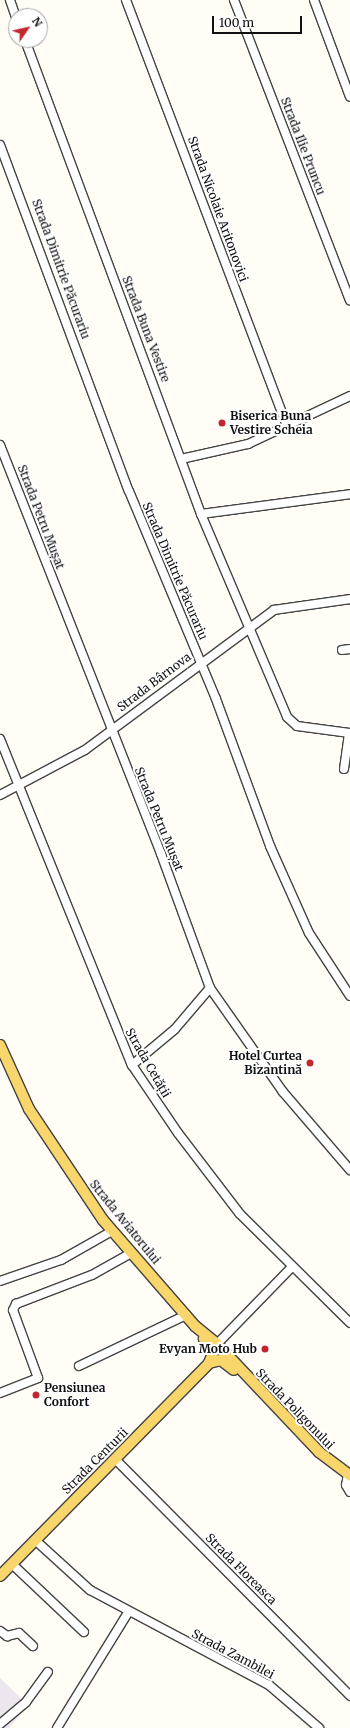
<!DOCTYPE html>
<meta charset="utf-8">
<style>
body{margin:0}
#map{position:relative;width:350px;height:1728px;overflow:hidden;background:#fffdf5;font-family:Merriweather,serif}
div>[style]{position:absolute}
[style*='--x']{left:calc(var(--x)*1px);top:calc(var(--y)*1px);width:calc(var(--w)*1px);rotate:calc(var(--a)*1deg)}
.industrial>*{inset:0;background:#eee6ef}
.roads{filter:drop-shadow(1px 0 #444) drop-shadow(-1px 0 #444) drop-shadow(0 1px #444) drop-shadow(0 -1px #444)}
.minor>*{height:8px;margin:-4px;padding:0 4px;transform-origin:4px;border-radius:4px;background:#fff}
.major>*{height:10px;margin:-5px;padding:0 5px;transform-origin:5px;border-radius:5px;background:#f9d66b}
.dots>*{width:11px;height:11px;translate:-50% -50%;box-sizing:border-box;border:2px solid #fff;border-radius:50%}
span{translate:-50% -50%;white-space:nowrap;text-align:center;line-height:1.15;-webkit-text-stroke:4px #fff;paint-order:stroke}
.street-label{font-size:12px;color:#111}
.poi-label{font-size:12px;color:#111;font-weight:700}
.left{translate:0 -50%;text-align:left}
.right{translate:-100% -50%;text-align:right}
.north{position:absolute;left:8px;top:8px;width:40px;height:40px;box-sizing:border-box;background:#fff;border:1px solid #a0a0a0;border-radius:50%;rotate:56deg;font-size:11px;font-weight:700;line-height:16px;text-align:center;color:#111}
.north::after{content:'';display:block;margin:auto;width:14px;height:18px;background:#c4262e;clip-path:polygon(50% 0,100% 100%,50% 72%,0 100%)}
.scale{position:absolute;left:212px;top:16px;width:90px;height:18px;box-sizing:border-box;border:2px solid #111;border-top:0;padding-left:5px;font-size:12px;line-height:14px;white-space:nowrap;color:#111;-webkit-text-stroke:3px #fff;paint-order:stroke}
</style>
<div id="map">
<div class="industrial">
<i style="clip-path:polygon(0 1678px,28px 1705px,9px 1728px,0 1728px)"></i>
</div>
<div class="roads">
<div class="minor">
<i style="--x:10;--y:0;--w:18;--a:71"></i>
<i style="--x:126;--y:0;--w:455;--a:69.3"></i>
<i style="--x:234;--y:0;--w:322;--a:68.9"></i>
<i style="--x:314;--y:0;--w:103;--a:69.6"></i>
<i style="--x:25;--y:40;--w:506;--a:69.63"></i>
<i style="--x:201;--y:514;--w:220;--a:67"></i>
<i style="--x:287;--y:717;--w:13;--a:42"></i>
<i style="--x:297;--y:726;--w:53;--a:7.5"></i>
<i style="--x:0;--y:145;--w:369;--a:69.6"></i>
<i style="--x:129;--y:491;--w:225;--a:67.3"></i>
<i style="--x:216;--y:699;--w:157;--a:69.8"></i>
<i style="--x:270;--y:846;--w:95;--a:65.9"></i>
<i style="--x:309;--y:933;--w:75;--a:56.9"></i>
<i style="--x:0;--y:445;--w:440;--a:68.5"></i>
<i style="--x:161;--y:854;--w:143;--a:69.9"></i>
<i style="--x:210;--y:988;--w:127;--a:54.9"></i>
<i style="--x:283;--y:1092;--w:103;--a:49.3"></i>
<i style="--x:181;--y:459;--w:69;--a:-12.6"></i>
<i style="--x:248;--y:444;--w:113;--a:-25.2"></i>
<i style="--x:201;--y:514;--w:150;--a:-7.6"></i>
<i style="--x:342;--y:650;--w:8;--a:-7"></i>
<i style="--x:0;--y:739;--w:352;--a:68"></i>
<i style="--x:132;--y:1065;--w:82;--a:55.9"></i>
<i style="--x:178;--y:1133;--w:102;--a:52.6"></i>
<i style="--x:240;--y:1214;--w:155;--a:44.7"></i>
<i style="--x:344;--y:769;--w:36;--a:-82"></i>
<i style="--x:0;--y:795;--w:96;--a:-27.9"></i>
<i style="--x:85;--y:750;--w:235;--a:-36.5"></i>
<i style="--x:274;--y:610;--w:77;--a:-8.2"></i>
<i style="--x:132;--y:1065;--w:56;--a:-39.9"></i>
<i style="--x:175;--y:1029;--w:54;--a:-49.5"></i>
<i style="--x:0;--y:1281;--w:65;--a:-19"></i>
<i style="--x:61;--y:1260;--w:59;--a:-29.6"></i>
<i style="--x:217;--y:1344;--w:107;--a:-45.8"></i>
<i style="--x:79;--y:1366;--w:119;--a:-25.5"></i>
<i style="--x:0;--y:1393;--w:41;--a:-21.5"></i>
<i style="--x:38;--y:1378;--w:72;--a:-110.2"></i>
<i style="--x:13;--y:1310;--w:7;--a:-63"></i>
<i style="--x:16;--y:1304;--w:81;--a:-20.9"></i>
<i style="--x:92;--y:1275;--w:45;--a:-29.4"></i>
<i style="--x:115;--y:1459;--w:334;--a:45.2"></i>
<i style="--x:348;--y:1474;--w:11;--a:100"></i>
<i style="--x:346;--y:1485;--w:8;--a:60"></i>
<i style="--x:35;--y:1540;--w:74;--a:42.3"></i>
<i style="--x:90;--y:1590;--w:203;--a:28"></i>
<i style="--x:269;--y:1685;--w:66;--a:40.7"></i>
<i style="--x:12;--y:1564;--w:99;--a:43.4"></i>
<i style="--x:0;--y:1631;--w:9;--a:36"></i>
<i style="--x:7;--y:1636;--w:12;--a:-14"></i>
<i style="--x:19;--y:1633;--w:19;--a:43"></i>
<i style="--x:0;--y:1724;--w:34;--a:-40"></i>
<i style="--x:26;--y:1702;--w:37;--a:-54"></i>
<i style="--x:57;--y:1728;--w:137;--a:-58.4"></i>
</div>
<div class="major">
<i style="--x:0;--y:1045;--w:70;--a:65.6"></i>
<i style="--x:29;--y:1109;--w:133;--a:56.3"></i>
<i style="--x:103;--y:1220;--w:140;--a:49"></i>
<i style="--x:195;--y:1326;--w:28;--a:39"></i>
<i style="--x:217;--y:1344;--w:149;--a:46.6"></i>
<i style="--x:319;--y:1452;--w:39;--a:37"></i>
<i style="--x:209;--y:1363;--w:12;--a:-14"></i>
<i style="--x:221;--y:1360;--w:16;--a:38"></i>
<i style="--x:0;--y:1576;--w:298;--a:-45.5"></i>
<i style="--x:209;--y:1363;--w:11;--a:-68"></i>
<i style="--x:213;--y:1353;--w:17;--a:-123"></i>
</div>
</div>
<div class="dots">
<i style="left:222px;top:423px;background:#c4262e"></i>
<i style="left:310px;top:1063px;background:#c4262e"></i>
<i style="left:265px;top:1349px;background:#c4262e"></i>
<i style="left:36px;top:1395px;background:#c4262e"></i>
</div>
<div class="street-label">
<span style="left:303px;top:146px;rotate:69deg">Strada Ilie Pruncu</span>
<span style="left:218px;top:209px;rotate:70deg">Strada Nicolaie Aritonovici</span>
<span style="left:61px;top:269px;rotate:70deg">Strada Dimitrie Păcurariu</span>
<span style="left:146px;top:329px;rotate:69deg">Strada Buna Vestire</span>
<span style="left:41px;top:517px;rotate:69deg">Strada Petru Mușat</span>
<span style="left:175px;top:571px;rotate:67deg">Strada Dimitrie Păcurariu</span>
<span style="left:154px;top:682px;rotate:-37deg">Strada Bârnova</span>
<span style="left:159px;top:819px;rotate:68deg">Strada Petru Mușat</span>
<span style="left:148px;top:1063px;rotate:60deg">Strada Cetății</span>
<span style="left:125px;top:1222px;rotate:51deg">Strada Aviatorului</span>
<span style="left:295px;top:1409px;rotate:46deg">Strada Poligonului</span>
<span style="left:95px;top:1461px;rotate:-45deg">Strada Centurii</span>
<span style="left:241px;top:1569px;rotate:45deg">Strada Floreasca</span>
<span style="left:233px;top:1654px;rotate:28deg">Strada Zambilei</span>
</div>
<div class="poi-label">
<span class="left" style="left:230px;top:423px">Biserica Buna<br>Vestire Scheia</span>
<span class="right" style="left:302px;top:1063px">Hotel Curtea<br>Bizantină</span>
<span class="right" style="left:257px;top:1349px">Evyan Moto Hub</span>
<span class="left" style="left:44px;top:1395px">Pensiunea<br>Confort</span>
</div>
<div class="north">N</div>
<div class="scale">100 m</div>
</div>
